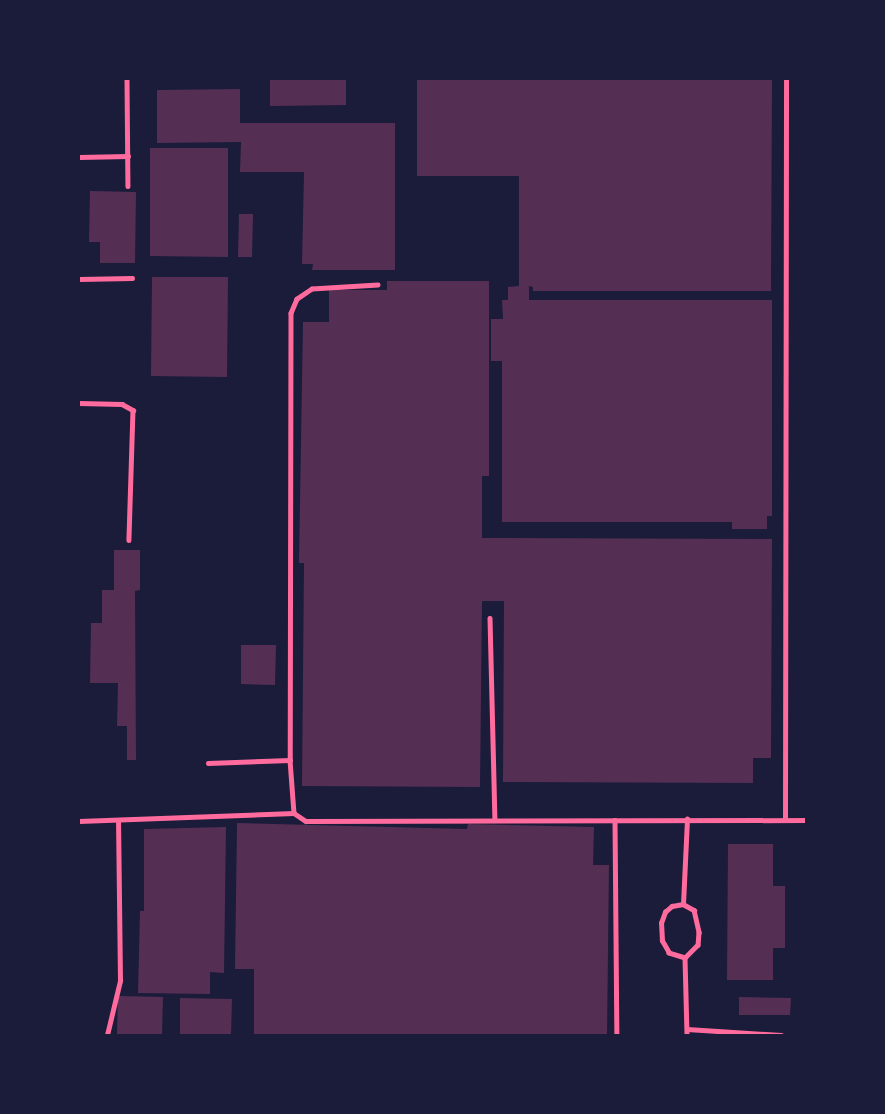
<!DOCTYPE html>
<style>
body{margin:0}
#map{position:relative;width:885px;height:1114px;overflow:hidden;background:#1b1b3a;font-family:Lora,serif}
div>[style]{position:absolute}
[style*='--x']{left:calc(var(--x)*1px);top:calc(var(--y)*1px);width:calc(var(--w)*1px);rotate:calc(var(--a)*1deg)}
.building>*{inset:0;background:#542f53}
.service>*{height:4.5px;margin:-2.25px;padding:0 2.25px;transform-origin:2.25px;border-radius:2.25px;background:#ff6b9d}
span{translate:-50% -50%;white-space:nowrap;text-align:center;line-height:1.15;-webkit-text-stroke:5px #1b1b3a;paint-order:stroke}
.frame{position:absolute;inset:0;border:80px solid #1b1b3a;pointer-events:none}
</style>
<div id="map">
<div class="building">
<i style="clip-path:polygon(270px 79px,346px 79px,346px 105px,270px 106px)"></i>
<i style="clip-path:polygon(417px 79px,772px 79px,771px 291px,533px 291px,533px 287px,529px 286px,529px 300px,772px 300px,772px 516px,767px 516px,767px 529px,732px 529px,732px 522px,502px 522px,502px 361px,491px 361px,491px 319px,503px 319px,502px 300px,508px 300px,508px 287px,519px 286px,519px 176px,417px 176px)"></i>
<i style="clip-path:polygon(240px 89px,240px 123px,395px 123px,395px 270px,312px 270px,313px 264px,302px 264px,304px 172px,240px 172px,241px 142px,157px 143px,157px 90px)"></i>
<i style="clip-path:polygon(150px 148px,228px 148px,228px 257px,150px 256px)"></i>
<i style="clip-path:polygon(90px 191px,136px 192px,135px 263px,100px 263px,100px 242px,89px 242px)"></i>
<i style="clip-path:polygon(239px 214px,253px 214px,252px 257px,238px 257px)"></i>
<i style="clip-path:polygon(152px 277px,228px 277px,227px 377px,151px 376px)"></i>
<i style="clip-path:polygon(387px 281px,489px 281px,489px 476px,482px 476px,482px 538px,772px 539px,771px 758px,753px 758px,753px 783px,503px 782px,504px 601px,482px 601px,480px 787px,302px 786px,304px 563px,299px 563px,303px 322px,329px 322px,329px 290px,387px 290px)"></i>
<i style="clip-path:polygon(114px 550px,140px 550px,140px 590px,135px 591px,136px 760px,127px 760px,127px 726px,117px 726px,118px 683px,90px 683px,91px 623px,102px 623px,102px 590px,114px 590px)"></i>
<i style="clip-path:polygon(241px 645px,276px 645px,275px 685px,241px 684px)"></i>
<i style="clip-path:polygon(237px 823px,467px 829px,468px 824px,594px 827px,593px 865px,609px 865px,607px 1035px,254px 1035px,254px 969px,235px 969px)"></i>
<i style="clip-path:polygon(226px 827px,224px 973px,210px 972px,210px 994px,138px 993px,140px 911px,144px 911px,144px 829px)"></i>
<i style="clip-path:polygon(728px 844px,773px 844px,773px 886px,785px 886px,785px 948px,773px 948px,773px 980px,727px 980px)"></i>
<i style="clip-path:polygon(118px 996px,163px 997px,162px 1035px,117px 1035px)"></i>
<i style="clip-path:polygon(739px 997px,791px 998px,790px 1015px,739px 1015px)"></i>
<i style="clip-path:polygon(180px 998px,232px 999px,231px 1035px,180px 1035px)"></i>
</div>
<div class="service">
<i style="--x:127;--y:79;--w:107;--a:89.5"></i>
<i style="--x:79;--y:157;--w:49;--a:-1.2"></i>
<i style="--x:79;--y:279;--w:53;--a:-1.1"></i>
<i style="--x:378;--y:285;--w:66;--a:176.5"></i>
<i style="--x:312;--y:289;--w:18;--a:146"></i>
<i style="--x:297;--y:299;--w:15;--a:113"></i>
<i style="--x:291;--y:313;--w:447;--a:90.1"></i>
<i style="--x:290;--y:760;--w:53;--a:85.7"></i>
<i style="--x:294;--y:813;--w:14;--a:34"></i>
<i style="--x:306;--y:821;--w:500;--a:-0.11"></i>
<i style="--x:79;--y:403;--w:43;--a:1.3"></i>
<i style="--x:122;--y:404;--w:13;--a:29"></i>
<i style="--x:133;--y:410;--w:130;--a:91.8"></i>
<i style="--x:490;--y:618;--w:202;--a:88.6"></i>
<i style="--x:208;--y:763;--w:82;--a:-2.1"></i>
<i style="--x:615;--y:820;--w:215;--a:89.5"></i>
<i style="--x:785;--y:820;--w:741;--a:-89.92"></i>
<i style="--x:79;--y:821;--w:215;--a:-2.1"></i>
<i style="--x:683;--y:904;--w:13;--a:29"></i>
<i style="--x:694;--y:910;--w:23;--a:77"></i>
<i style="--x:699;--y:932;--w:13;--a:94"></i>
<i style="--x:698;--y:945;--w:18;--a:135"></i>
<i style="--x:685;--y:958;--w:17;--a:-163"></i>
<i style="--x:669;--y:953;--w:14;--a:-120"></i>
<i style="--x:662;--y:941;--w:18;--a:-93"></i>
<i style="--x:661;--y:923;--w:12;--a:-70"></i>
<i style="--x:665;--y:912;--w:9;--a:-41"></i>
<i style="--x:672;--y:906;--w:11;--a:-10"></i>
<i style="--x:683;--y:904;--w:85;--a:-87.3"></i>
<i style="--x:685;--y:958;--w:77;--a:88.5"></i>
<i style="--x:687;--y:1029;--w:94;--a:3.7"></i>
<i style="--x:107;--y:1035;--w:56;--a:-76.5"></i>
<i style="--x:120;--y:981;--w:159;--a:-90.7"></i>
</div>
<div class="frame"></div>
</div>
